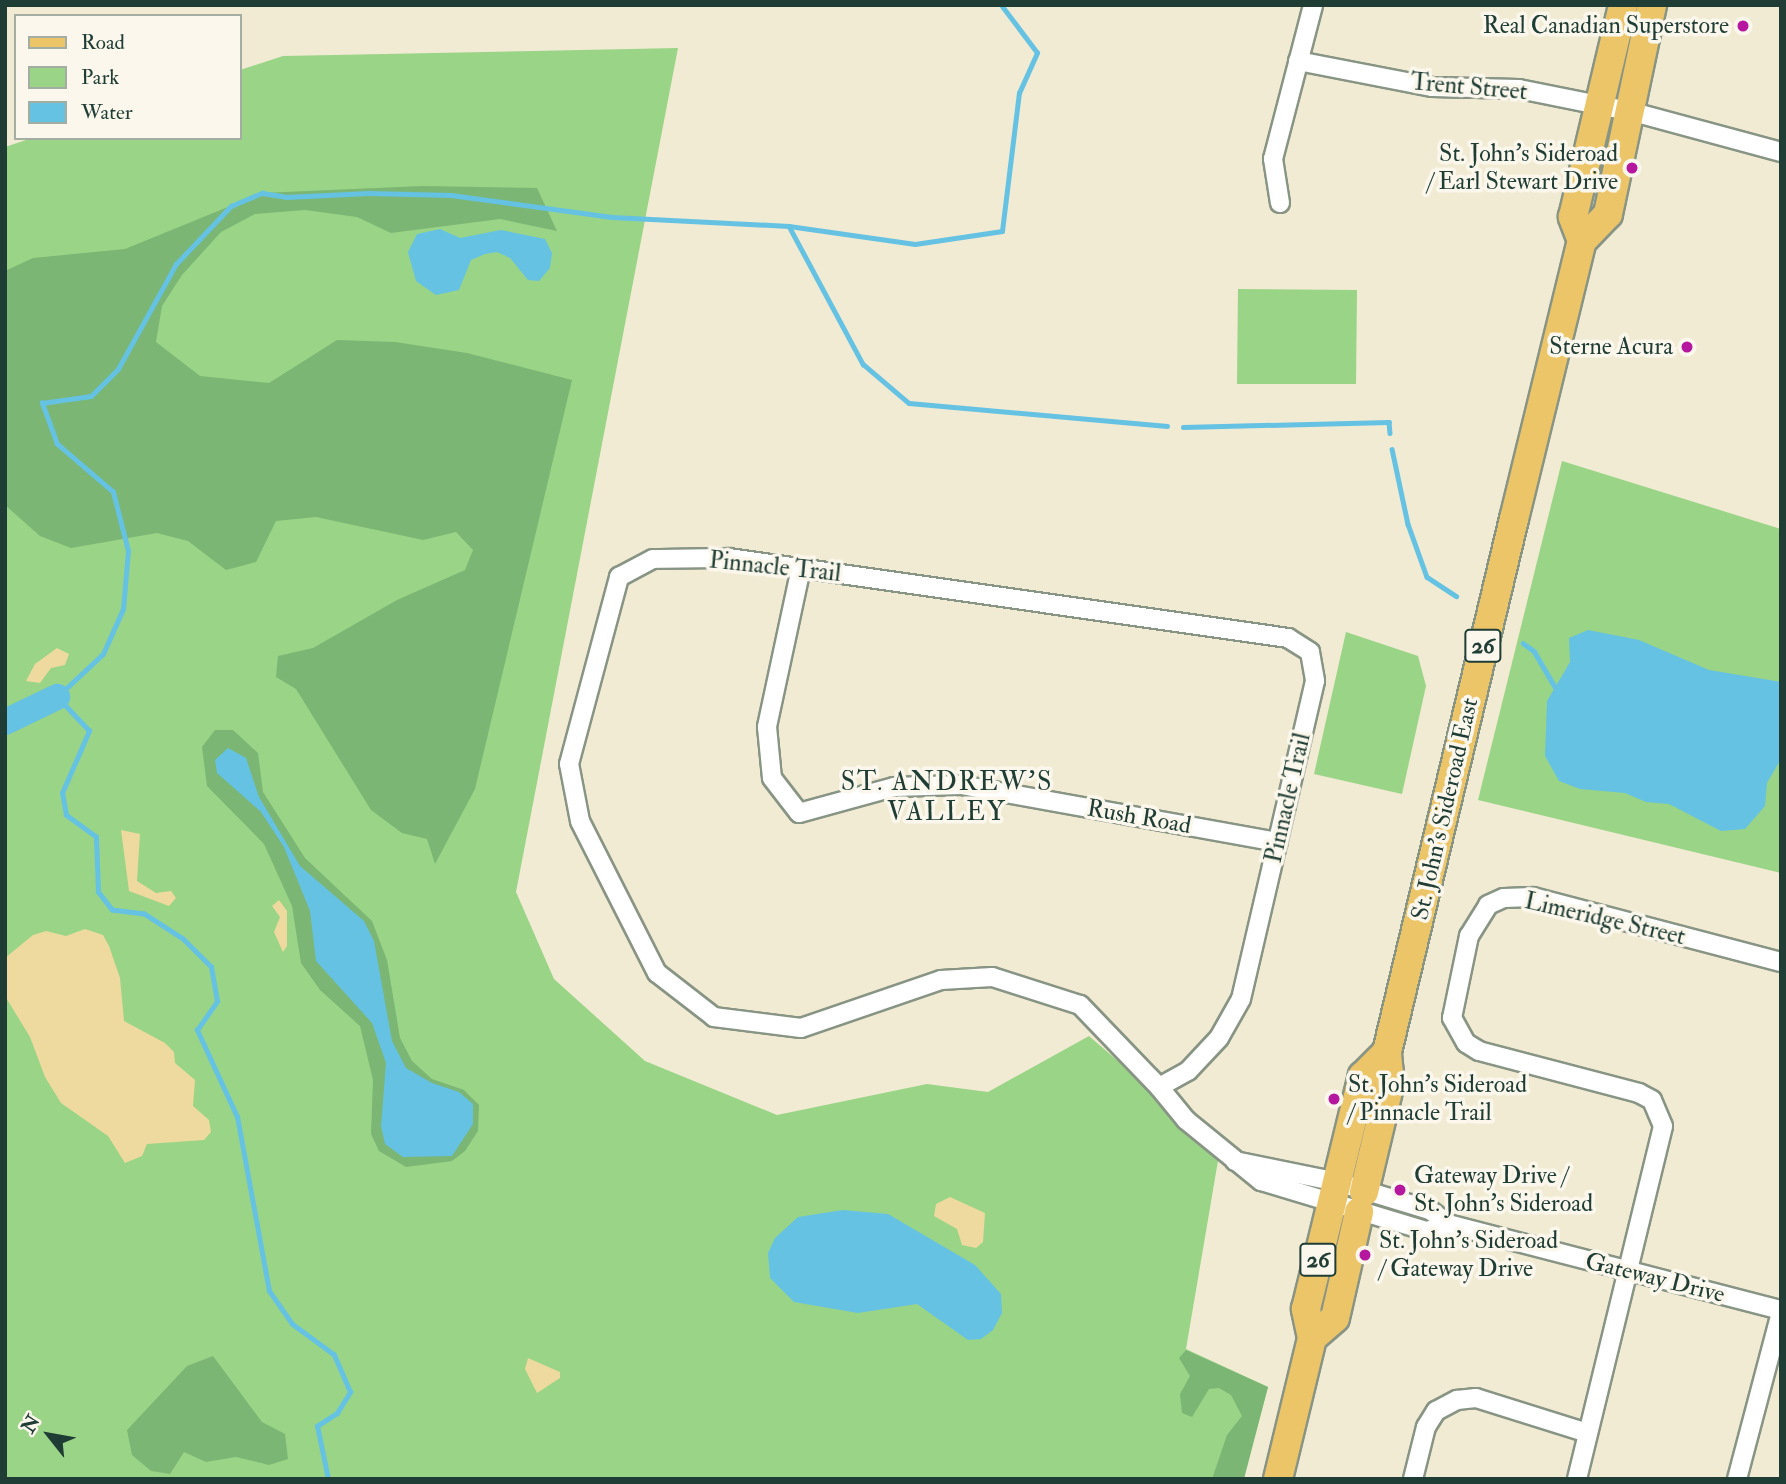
<!DOCTYPE html>
<style>
body{margin:0}
#map{position:relative;width:1786px;height:1484px;overflow:hidden;background:#f1ebd3;font-family:"IM FELL Double Pica",serif}
div>[style]{position:absolute}
[style*='--x']{left:calc(var(--x)*1px);top:calc(var(--y)*1px);width:calc(var(--w)*1px);rotate:calc(var(--a)*1deg)}
.green>*{inset:0;background:#9ad487}
.forest>*{inset:0;background:#7bb674}
.sand>*{inset:0;background:#eeda9e}
.water>*{inset:0;background:#65c2e3}
.stream>*{height:4.5px;margin:-2.25px;padding:0 2.25px;transform-origin:2.25px;border-radius:2.25px;background:#65c2e3}
.river>*{height:26px;margin:-13px;padding:0 13px;transform-origin:13px;border-radius:13px;background:#65c2e3}
.roads{filter:drop-shadow(2px 0 #889484) drop-shadow(-2px 0 #889484) drop-shadow(0 2px #889484) drop-shadow(0 -2px #889484)}
.minor>*{height:18px;margin:-9px;padding:0 9px;transform-origin:9px;border-radius:9px;background:#fff}
.primary>*{height:28px;margin:-14px;padding:0 14px;transform-origin:14px;border-radius:14px;background:#edc569}
.dots>*{width:19px;height:19px;translate:-50% -50%;box-sizing:border-box;border:4px solid #fbf7ec;border-radius:50%}
span{translate:-50% -50%;white-space:nowrap;text-align:center;line-height:1.15;-webkit-text-stroke:7px #fbf7ec;paint-order:stroke}
.shield-label span{padding:2px 5px;background:#fbf7ec;border:2px solid;border-radius:5px;-webkit-text-stroke-width:0}
.shield-label{font-size:23px;color:#1f3d34;font-weight:700}
.poi-label{font-size:24px;color:#1f3d34}
.right{translate:-100% -50%;text-align:right}
.left{translate:0 -50%;text-align:left}
.street-label{font-size:24px;color:#1f3d34}
.neighbourhood-label{font-size:26px;color:#1f3d34;letter-spacing:2px}
.frame{position:absolute;inset:0;border:7px solid #1f3d34;pointer-events:none}
.legend{position:absolute;left:14px;top:14px;width:228px;height:126px;box-sizing:border-box;background:#fbf7ec;border:2px solid #a3ada2;margin:0;padding:9px 12px;list-style:none;font-size:21px;color:#1f3d34}
.legend li{display:flex;align-items:center;gap:14px;height:35px}
.legend b{width:35px;border:2px solid #a3ada2}
.north{position:absolute;left:14px;top:1400px;width:70px;height:70px;-webkit-text-stroke:5px #fbf7ec;paint-order:stroke;rotate:301deg;font-size:19px;font-weight:700;line-height:28px;text-align:center;color:#1f3d34}
.north::after{content:'';display:block;margin:auto;width:24px;height:32px;background:#1f3d34;clip-path:polygon(50% 0,100% 100%,50% 72%,0 100%)}
</style>
<div id="map">
<div class="green">
<i style="clip-path:polygon(678px 48px,516px 892px,554px 979px,645px 1061px,777px 1115px,927px 1084px,988px 1092px,1089px 1036px,1220px 1149px,1186px 1349px,1268px 1387px,1243px 1479px,5px 1479px,5px 147px,32px 138px,240px 138px,240px 70px,283px 56px)"></i>
<i style="clip-path:polygon(1238px 289px,1357px 290px,1356px 384px,1237px 384px)"></i>
<i style="clip-path:polygon(1562px 461px,1781px 529px,1781px 873px,1478px 800px)"></i>
<i style="clip-path:polygon(1346px 632px,1418px 656px,1426px 686px,1402px 794px,1314px 774px)"></i>
</div>
<div class="forest">
<i style="clip-path:polygon(422px 186px,537px 188px,557px 231px,500px 219px,391px 233px,357px 217px,305px 210px,255px 214px,221px 232px,182px 275px,162px 306px,156px 342px,200px 376px,269px 383px,337px 340px,395px 342px,467px 353px,572px 380px,475px 789px,435px 864px,427px 839px,402px 833px,371px 810px,296px 689px,276px 677px,278px 656px,313px 648px,397px 600px,465px 570px,473px 550px,456px 532px,423px 540px,316px 517px,276px 521px,256px 562px,226px 570px,188px 541px,157px 533px,71px 548px,40px 536px,5px 505px,5px 271px,33px 258px,125px 249px,262px 193px)"></i>
<i style="clip-path:polygon(215px 730px,233px 730px,258px 753px,263px 792px,305px 858px,372px 921px,387px 960px,400px 1038px,412px 1061px,432px 1079px,464px 1090px,479px 1105px,478px 1131px,465px 1151px,452px 1161px,406px 1167px,379px 1151px,371px 1134px,373px 1080px,360px 1026px,320px 990px,301px 963px,292px 906px,264px 844px,207px 786px,202px 747px)"></i>
<i style="clip-path:polygon(1186px 1350px,1268px 1387px,1244px 1479px,1212px 1479px,1227px 1435px,1242px 1416px,1231px 1395px,1219px 1388px,1209px 1389px,1192px 1417px,1182px 1413px,1180px 1394px,1190px 1376px,1179px 1358px)"></i>
<i style="clip-path:polygon(213px 1356px,262px 1422px,285px 1434px,288px 1459px,269px 1465px,236px 1457px,206px 1462px,184px 1452px,170px 1474px,151px 1471px,132px 1455px,127px 1430px,187px 1366px)"></i>
</div>
<div class="sand">
<i style="clip-path:polygon(57px 648px,69px 654px,65px 665px,51px 668px,40px 683px,26px 681px,35px 664px)"></i>
<i style="clip-path:polygon(121px 830px,140px 834px,137px 881px,156px 893px,171px 891px,176px 898px,169px 906px,129px 891px)"></i>
<i style="clip-path:polygon(279px 900px,287px 911px,287px 946px,283px 952px,274px 932px,280px 917px,272px 906px)"></i>
<i style="clip-path:polygon(85px 929px,103px 935px,109px 946px,120px 978px,124px 1021px,165px 1043px,174px 1052px,175px 1063px,195px 1080px,193px 1106px,209px 1120px,211px 1132px,204px 1140px,147px 1144px,142px 1156px,125px 1163px,108px 1136px,61px 1103px,45px 1077px,30px 1037px,5px 996px,5px 958px,33px 935px,46px 931px,66px 936px)"></i>
<i style="clip-path:polygon(950px 1197px,985px 1213px,983px 1242px,976px 1248px,962px 1245px,957px 1229px,934px 1216px,936px 1204px)"></i>
<i style="clip-path:polygon(528px 1358px,560px 1372px,560px 1378px,537px 1393px,525px 1369px)"></i>
</div>
<div class="water">
<i style="clip-path:polygon(440px 229px,460px 238px,501px 230px,545px 239px,552px 253px,550px 268px,539px 281px,528px 280px,510px 258px,497px 252px,485px 254px,471px 260px,459px 290px,436px 295px,416px 281px,408px 252px,417px 234px)"></i>
<i style="clip-path:polygon(1588px 630px,1639px 640px,1709px 670px,1781px 682px,1781px 759px,1767px 783px,1765px 806px,1745px 829px,1721px 831px,1669px 804px,1646px 802px,1625px 793px,1580px 789px,1559px 781px,1545px 756px,1547px 701px,1570px 662px,1569px 638px)"></i>
<i style="clip-path:polygon(228px 748px,246px 758px,259px 797px,300px 866px,364px 921px,374px 941px,392px 1041px,406px 1068px,432px 1083px,459px 1092px,473px 1104px,473px 1124px,452px 1156px,403px 1157px,385px 1144px,381px 1126px,386px 1063px,372px 1023px,316px 961px,310px 911px,284px 847px,261px 812px,217px 773px,215px 760px)"></i>
<i style="clip-path:polygon(843px 1210px,888px 1214px,975px 1265px,1001px 1294px,1002px 1313px,993px 1330px,981px 1339px,968px 1340px,917px 1304px,858px 1313px,794px 1302px,770px 1278px,768px 1253px,775px 1238px,798px 1217px)"></i>
</div>
<div class="stream">
<i style="--x:789;--y:226;--w:127;--a:8.1"></i>
<i style="--x:915;--y:244;--w:88;--a:-8.5"></i>
<i style="--x:1002;--y:231;--w:139;--a:-83"></i>
<i style="--x:1019;--y:93;--w:44;--a:-65.8"></i>
<i style="--x:1037;--y:53;--w:60;--a:-126.9"></i>
<i style="--x:1183;--y:427;--w:206;--a:-1.4"></i>
<i style="--x:1389;--y:422;--w:11;--a:85"></i>
<i style="--x:1392;--y:449;--w:77;--a:78"></i>
<i style="--x:1408;--y:524;--w:56;--a:70.3"></i>
<i style="--x:1427;--y:577;--w:35;--a:33"></i>
<i style="--x:1523;--y:643;--w:14;--a:36"></i>
<i style="--x:1534;--y:651;--w:42;--a:59.7"></i>
<i style="--x:328;--y:1479;--w:54;--a:-101.7"></i>
<i style="--x:317;--y:1426;--w:24;--a:-33"></i>
<i style="--x:337;--y:1413;--w:25;--a:-58"></i>
<i style="--x:350;--y:1392;--w:40;--a:-113.4"></i>
<i style="--x:334;--y:1355;--w:52;--a:-143.6"></i>
<i style="--x:292;--y:1324;--w:40;--a:-124.9"></i>
<i style="--x:269;--y:1291;--w:177;--a:-100.4"></i>
<i style="--x:237;--y:1117;--w:96;--a:-114.7"></i>
<i style="--x:197;--y:1030;--w:35;--a:-55"></i>
<i style="--x:217;--y:1001;--w:35;--a:-100"></i>
<i style="--x:211;--y:967;--w:40;--a:-135"></i>
<i style="--x:183;--y:939;--w:46;--a:-147.3"></i>
<i style="--x:144;--y:914;--w:32;--a:-173"></i>
<i style="--x:112;--y:910;--w:23;--a:-128"></i>
<i style="--x:98;--y:892;--w:55;--a:-92.1"></i>
<i style="--x:96;--y:837;--w:37;--a:-144"></i>
<i style="--x:66;--y:815;--w:22;--a:-100"></i>
<i style="--x:62;--y:793;--w:68;--a:-66.5"></i>
<i style="--x:89;--y:731;--w:47;--a:-133.3"></i>
<i style="--x:57;--y:697;--w:63;--a:-43.1"></i>
<i style="--x:103;--y:654;--w:49;--a:-66"></i>
<i style="--x:123;--y:609;--w:58;--a:-85.1"></i>
<i style="--x:128;--y:551;--w:61;--a:-104.3"></i>
<i style="--x:113;--y:492;--w:74;--a:-139.4"></i>
<i style="--x:57;--y:444;--w:44;--a:-110.1"></i>
<i style="--x:42;--y:403;--w:49;--a:-8.1"></i>
<i style="--x:91;--y:396;--w:38;--a:-45"></i>
<i style="--x:118;--y:369;--w:120;--a:-61.1"></i>
<i style="--x:176;--y:264;--w:80;--a:-46.5"></i>
<i style="--x:231;--y:206;--w:34;--a:-23"></i>
<i style="--x:262;--y:193;--w:24;--a:9"></i>
<i style="--x:286;--y:197;--w:82;--a:-2.8"></i>
<i style="--x:368;--y:193;--w:83;--a:1.4"></i>
<i style="--x:451;--y:195;--w:162;--a:7.8"></i>
<i style="--x:612;--y:217;--w:177;--a:2.9"></i>
<i style="--x:789;--y:226;--w:157;--a:61.8"></i>
<i style="--x:863;--y:364;--w:60;--a:40.3"></i>
<i style="--x:909;--y:403;--w:259;--a:5.1"></i>
</div>
<div class="river">
<i style="--x:5;--y:722;--w:58;--a:-25.7"></i>
</div>
<div class="roads">
<div class="minor">
<i style="--x:1298;--y:61;--w:136;--a:11"></i>
<i style="--x:1432;--y:87;--w:87;--a:1.3"></i>
<i style="--x:1519;--y:89;--w:116;--a:11.4"></i>
<i style="--x:1633;--y:112;--w:153;--a:15.1"></i>
<i style="--x:1280;--y:203;--w:45;--a:-99"></i>
<i style="--x:1273;--y:159;--w:159;--a:-75.4"></i>
<i style="--x:729;--y:558;--w:565;--a:8.14"></i>
<i style="--x:1288;--y:638;--w:26;--a:32"></i>
<i style="--x:1310;--y:652;--w:29;--a:80"></i>
<i style="--x:1315;--y:681;--w:326;--a:103.1"></i>
<i style="--x:1241;--y:999;--w:45;--a:119.4"></i>
<i style="--x:1219;--y:1038;--w:45;--a:133.2"></i>
<i style="--x:1188;--y:1071;--w:33;--a:151"></i>
<i style="--x:1159;--y:1087;--w:114;--a:-133.9"></i>
<i style="--x:1080;--y:1005;--w:92;--a:-162.3"></i>
<i style="--x:992;--y:977;--w:51;--a:176.6"></i>
<i style="--x:941;--y:980;--w:148;--a:161.1"></i>
<i style="--x:801;--y:1028;--w:88;--a:-172.8"></i>
<i style="--x:714;--y:1017;--w:72;--a:-142.3"></i>
<i style="--x:657;--y:973;--w:170;--a:-116.9"></i>
<i style="--x:580;--y:821;--w:58;--a:-100.9"></i>
<i style="--x:569;--y:764;--w:194;--a:-75"></i>
<i style="--x:619;--y:577;--w:38;--a:-28"></i>
<i style="--x:653;--y:559;--w:76;--a:-0.8"></i>
<i style="--x:801;--y:568;--w:163;--a:102.1"></i>
<i style="--x:767;--y:727;--w:51;--a:84.4"></i>
<i style="--x:772;--y:778;--w:44;--a:52.4"></i>
<i style="--x:799;--y:813;--w:98;--a:-15.3"></i>
<i style="--x:894;--y:787;--w:67;--a:-1.7"></i>
<i style="--x:961;--y:785;--w:322;--a:10.2"></i>
<i style="--x:1159;--y:1087;--w:43;--a:50.7"></i>
<i style="--x:1186;--y:1120;--w:97;--a:39.1"></i>
<i style="--x:1261;--y:1181;--w:173;--a:16.8"></i>
<i style="--x:1427;--y:1231;--w:22;--a:-18"></i>
<i style="--x:1235;--y:1161;--w:104;--a:11.6"></i>
<i style="--x:1337;--y:1182;--w:97;--a:16.8"></i>
<i style="--x:1430;--y:1210;--w:23;--a:38"></i>
<i style="--x:1448;--y:1224;--w:344;--a:14.5"></i>
<i style="--x:1413;--y:1479;--w:54;--a:-76"></i>
<i style="--x:1426;--y:1427;--w:19;--a:-58"></i>
<i style="--x:1436;--y:1411;--w:24;--a:-28"></i>
<i style="--x:1457;--y:1400;--w:19;--a:-6"></i>
<i style="--x:1476;--y:1398;--w:117;--a:17.4"></i>
<i style="--x:1577;--y:1479;--w:363;--a:-76.3"></i>
<i style="--x:1663;--y:1126;--w:28;--a:-113"></i>
<i style="--x:1652;--y:1100;--w:15;--a:-152"></i>
<i style="--x:1639;--y:1093;--w:165;--a:-165.3"></i>
<i style="--x:1479;--y:1051;--w:15;--a:-148"></i>
<i style="--x:1466;--y:1043;--w:29;--a:-119"></i>
<i style="--x:1452;--y:1018;--w:84;--a:-78.3"></i>
<i style="--x:1469;--y:936;--w:36;--a:-58"></i>
<i style="--x:1488;--y:905;--w:17;--a:-24"></i>
<i style="--x:1504;--y:898;--w:29;--a:-2"></i>
<i style="--x:1533;--y:897;--w:256;--a:14.7"></i>
<i style="--x:1737;--y:1479;--w:172;--a:-75.2"></i>
</div>
<div class="primary">
<i style="--x:1582;--y:241;--w:26;--a:-111"></i>
<i style="--x:1573;--y:217;--w:218;--a:-76.7"></i>
<i style="--x:1364;--y:1192;--w:112;--a:-76.6"></i>
<i style="--x:1390;--y:1083;--w:31;--a:-96"></i>
<i style="--x:1387;--y:1052;--w:548;--a:-76.6"></i>
<i style="--x:1514;--y:519;--w:286;--a:-76.3"></i>
<i style="--x:1582;--y:241;--w:37;--a:-46"></i>
<i style="--x:1608;--y:214;--w:214;--a:-78.1"></i>
<i style="--x:1312;--y:1338;--w:30;--a:-41"></i>
<i style="--x:1335;--y:1318;--w:109;--a:-77.2"></i>
<i style="--x:1278;--y:1479;--w:145;--a:-76.4"></i>
<i style="--x:1312;--y:1338;--w:30;--a:-102"></i>
<i style="--x:1306;--y:1309;--w:240;--a:-76.3"></i>
<i style="--x:1363;--y:1076;--w:34;--a:-45"></i>
</div>
</div>
<div class="dots">
<i style="left:1743px;top:26px;background:#b5179e"></i>
<i style="left:1632px;top:168px;background:#b5179e"></i>
<i style="left:1687px;top:347px;background:#b5179e"></i>
<i style="left:1334px;top:1099px;background:#b5179e"></i>
<i style="left:1400px;top:1190px;background:#b5179e"></i>
<i style="left:1365px;top:1255px;background:#b5179e"></i>
</div>
<div class="shield-label">
<span style="left:1483px;top:646px">26</span>
<span style="left:1318px;top:1260px">26</span>
</div>
<div class="poi-label">
<span class="right" style="left:1729px;top:26px">Real Canadian Superstore</span>
<span class="right" style="left:1618px;top:168px">St. John's Sideroad<br>/ Earl Stewart Drive</span>
<span class="right" style="left:1673px;top:347px">Sterne Acura</span>
<span class="left" style="left:1348px;top:1099px">St. John's Sideroad<br>/ Pinnacle Trail</span>
<span class="left" style="left:1414px;top:1190px">Gateway Drive /<br>St. John's Sideroad</span>
<span class="left" style="left:1379px;top:1255px">St. John's Sideroad<br>/ Gateway Drive</span>
</div>
<div class="street-label">
<span style="left:1469px;top:87px;rotate:5deg">Trent Street</span>
<span style="left:775px;top:567px;rotate:6deg">Pinnacle Trail</span>
<span style="left:1288px;top:798px;rotate:-77deg">Pinnacle Trail</span>
<span style="left:1445px;top:809px;rotate:-77deg">St. John's Sideroad East</span>
<span style="left:1139px;top:817px;rotate:10deg">Rush Road</span>
<span style="left:1605px;top:919px;rotate:13deg">Limeridge Street</span>
<span style="left:1655px;top:1278px;rotate:14deg">Gateway Drive</span>
</div>
<div class="neighbourhood-label">
<span style="left:947px;top:798px">ST. ANDREW'S<br>VALLEY</span>
</div>
<div class="frame"></div>
<ul class="legend">
<li><b style="height:9px;background:#edc569"></b>Road</li>
<li><b style="height:19px;background:#9ad487"></b>Park</li>
<li><b style="height:19px;background:#65c2e3"></b>Water</li>
</ul>
<div class="north">N</div>
</div>
